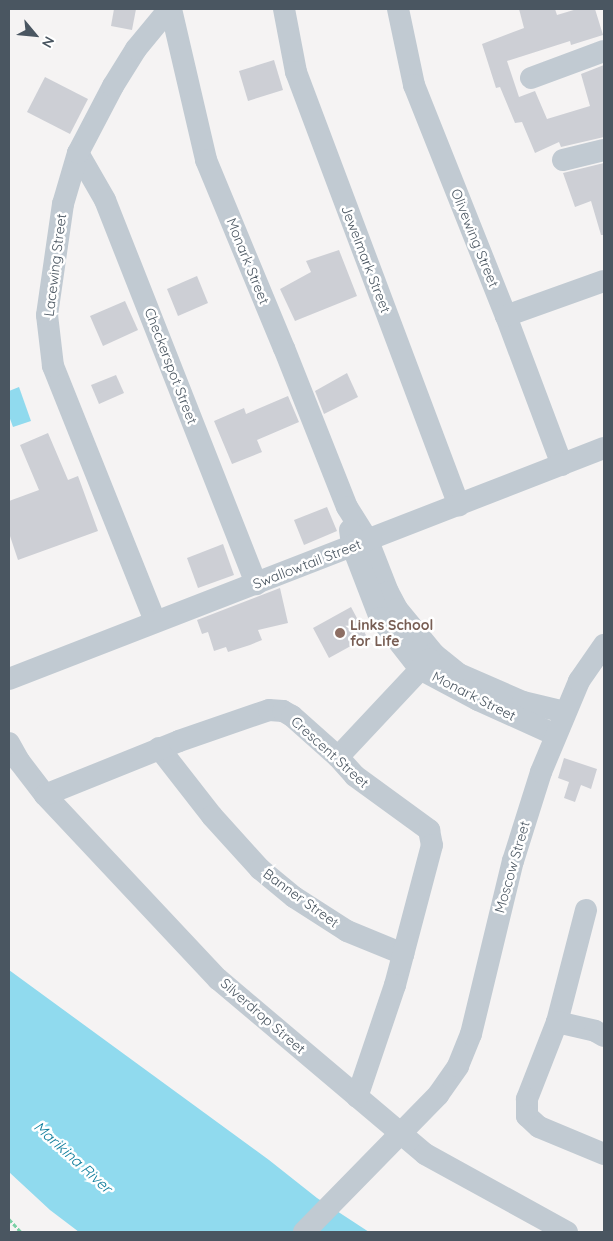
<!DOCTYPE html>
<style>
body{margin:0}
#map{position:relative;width:613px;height:1241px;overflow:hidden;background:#f5f3f3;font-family:Quicksand,sans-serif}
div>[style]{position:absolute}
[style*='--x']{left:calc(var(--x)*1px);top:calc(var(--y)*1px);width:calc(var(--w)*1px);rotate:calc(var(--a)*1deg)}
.water>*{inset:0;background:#90daee}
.building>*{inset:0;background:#cdcfd5}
.path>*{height:3px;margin-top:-1.5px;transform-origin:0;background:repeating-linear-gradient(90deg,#7ad0a6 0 4px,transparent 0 6.5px)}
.minor>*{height:22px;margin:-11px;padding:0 11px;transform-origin:11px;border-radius:11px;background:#c1cad2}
.minor-bridge>*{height:22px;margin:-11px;padding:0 11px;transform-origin:11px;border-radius:11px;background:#c1cad2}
.dots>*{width:14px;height:14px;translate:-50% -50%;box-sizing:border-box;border:2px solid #fff;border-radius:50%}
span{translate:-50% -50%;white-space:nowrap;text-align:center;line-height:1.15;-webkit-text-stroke:5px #fff;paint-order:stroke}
.street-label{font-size:14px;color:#4a5661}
.education-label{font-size:14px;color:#785e54;font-weight:700}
.left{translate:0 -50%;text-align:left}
.water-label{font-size:15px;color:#0c7c9b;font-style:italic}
.frame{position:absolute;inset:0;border:10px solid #4a5661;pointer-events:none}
.north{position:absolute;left:10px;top:10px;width:50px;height:50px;-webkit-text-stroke:4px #fff;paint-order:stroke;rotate:118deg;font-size:14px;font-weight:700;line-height:20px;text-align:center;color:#4a5661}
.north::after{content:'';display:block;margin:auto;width:18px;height:22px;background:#4a5661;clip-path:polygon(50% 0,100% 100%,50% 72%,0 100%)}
</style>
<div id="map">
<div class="water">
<i style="clip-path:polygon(19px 387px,31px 421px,13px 427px,9px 416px,9px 391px)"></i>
<i style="clip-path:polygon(9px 970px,269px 1160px,317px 1198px,369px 1232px,79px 1232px,50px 1210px,9px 1172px)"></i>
</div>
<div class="building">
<i style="clip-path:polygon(114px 9px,136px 9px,132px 30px,111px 26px)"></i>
<i style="clip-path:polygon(519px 9px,555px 9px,557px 15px,577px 9px,595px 9px,603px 35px,571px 45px,570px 41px,507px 61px,519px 97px,535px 91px,547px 119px,590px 106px,581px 74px,604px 65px,604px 137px,561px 147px,559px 142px,535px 153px,522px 122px,515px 123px,500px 87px,496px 88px,482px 44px,524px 28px)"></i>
<i style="clip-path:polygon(274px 60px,283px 90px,248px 101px,239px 71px)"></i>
<i style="clip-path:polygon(45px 77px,88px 99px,70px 134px,27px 112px)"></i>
<i style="clip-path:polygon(604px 163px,604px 235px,601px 235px,591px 201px,575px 207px,563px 173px)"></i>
<i style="clip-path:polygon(339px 250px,357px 296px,295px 321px,280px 289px,311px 272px,306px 261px)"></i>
<i style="clip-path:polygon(197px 276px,208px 303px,178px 316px,167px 289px)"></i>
<i style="clip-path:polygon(125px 301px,138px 330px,103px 346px,90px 316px)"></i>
<i style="clip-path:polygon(347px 373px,358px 397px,324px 414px,315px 391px)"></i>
<i style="clip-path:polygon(116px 375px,124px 393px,99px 404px,91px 385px)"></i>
<i style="clip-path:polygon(288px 396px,299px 422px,257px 440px,262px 452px,232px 464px,214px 421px,244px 408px,246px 414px)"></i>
<i style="clip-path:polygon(48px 433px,68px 480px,78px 476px,98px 531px,18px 560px,9px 533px,9px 501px,39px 490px,20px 445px)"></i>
<i style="clip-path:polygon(327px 507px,337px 531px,304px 545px,294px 520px)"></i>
<i style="clip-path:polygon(223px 544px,234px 575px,198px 588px,187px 558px)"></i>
<i style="clip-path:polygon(280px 588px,288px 623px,258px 630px,262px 640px,250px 645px,228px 652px,226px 647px,214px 651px,208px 632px,202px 634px,197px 620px)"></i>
<i style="clip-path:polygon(351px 607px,367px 637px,329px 658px,313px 628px)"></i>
<i style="clip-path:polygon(564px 758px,597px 769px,591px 789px,581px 785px,575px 802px,564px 798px,569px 782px,558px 778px)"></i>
</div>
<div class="path">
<i style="--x:9;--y:1219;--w:18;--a:47"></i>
</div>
<div class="minor">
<i style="--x:171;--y:9;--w:155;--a:76.9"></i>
<i style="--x:206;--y:160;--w:204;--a:67.5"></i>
<i style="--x:284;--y:348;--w:171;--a:68.4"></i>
<i style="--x:347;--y:507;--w:40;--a:58"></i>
<i style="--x:368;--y:541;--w:55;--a:68.6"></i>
<i style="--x:388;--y:592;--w:19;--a:62"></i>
<i style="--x:397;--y:609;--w:58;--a:50.6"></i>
<i style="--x:434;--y:654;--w:32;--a:39"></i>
<i style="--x:459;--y:674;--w:70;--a:23.6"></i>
<i style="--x:523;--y:702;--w:43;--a:13.4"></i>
<i style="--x:284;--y:9;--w:64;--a:79.2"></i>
<i style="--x:296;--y:72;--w:463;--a:69.4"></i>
<i style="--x:398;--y:9;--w:78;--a:78.1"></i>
<i style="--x:414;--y:85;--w:249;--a:68.3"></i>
<i style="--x:506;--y:316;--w:159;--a:69.4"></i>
<i style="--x:531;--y:78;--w:78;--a:-20.3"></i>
<i style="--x:78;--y:153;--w:54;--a:60.1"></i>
<i style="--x:105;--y:200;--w:413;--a:68.5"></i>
<i style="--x:563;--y:160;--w:42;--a:-13.7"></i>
<i style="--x:506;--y:316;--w:104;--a:-19.7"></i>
<i style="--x:350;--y:530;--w:15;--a:82"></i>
<i style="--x:352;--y:545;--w:78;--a:69"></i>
<i style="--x:380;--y:618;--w:65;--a:51.9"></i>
<i style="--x:420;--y:669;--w:66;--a:28.1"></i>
<i style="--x:478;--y:700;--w:85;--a:24.2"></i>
<i style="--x:155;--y:621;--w:275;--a:-111.8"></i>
<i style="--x:53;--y:366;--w:51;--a:-96.7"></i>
<i style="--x:47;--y:315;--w:112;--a:-81.8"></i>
<i style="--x:63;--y:204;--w:53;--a:-73.6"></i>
<i style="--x:78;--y:153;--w:76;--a:-62.4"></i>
<i style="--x:113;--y:86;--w:44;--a:-58.1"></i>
<i style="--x:136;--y:49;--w:52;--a:-50.5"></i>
<i style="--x:9;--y:679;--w:638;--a:-21.22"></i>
<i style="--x:9;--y:743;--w:21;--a:61"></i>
<i style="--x:19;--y:761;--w:43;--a:52.6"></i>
<i style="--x:45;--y:795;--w:253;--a:46.8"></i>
<i style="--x:218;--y:979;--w:271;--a:40.2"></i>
<i style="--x:425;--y:1154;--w:162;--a:28.8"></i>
<i style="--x:159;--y:748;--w:86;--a:52.1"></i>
<i style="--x:212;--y:816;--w:72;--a:47.8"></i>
<i style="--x:260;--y:869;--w:44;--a:39.5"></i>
<i style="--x:294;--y:897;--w:63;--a:32.7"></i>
<i style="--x:347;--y:931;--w:61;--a:22.3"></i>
<i style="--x:338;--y:757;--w:134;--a:-46.8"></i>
<i style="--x:45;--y:795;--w:144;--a:-21.9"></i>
<i style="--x:179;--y:741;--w:95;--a:-19"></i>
<i style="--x:269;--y:710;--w:14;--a:4"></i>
<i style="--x:283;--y:711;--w:10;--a:29"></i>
<i style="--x:292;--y:716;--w:62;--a:41.7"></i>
<i style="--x:338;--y:757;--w:25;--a:48"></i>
<i style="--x:355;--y:776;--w:92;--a:36.1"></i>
<i style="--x:429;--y:830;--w:15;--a:79"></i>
<i style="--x:432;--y:845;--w:145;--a:104.8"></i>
<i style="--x:395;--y:985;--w:118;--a:108.7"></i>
<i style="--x:586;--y:910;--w:116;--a:104.5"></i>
<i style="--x:557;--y:1022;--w:83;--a:111.3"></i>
<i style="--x:527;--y:1099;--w:17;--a:90"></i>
<i style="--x:527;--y:1116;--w:16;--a:43"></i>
<i style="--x:539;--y:1127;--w:70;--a:22.6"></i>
<i style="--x:557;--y:1022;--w:39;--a:13"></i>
<i style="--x:595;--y:1031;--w:10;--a:29"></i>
<i style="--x:438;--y:1095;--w:35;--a:-55"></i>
<i style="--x:458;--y:1066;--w:35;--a:-68"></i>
<i style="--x:471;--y:1034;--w:178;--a:-76.4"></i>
<i style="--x:513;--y:861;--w:93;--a:-72.5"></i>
<i style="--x:541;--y:772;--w:99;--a:-67.3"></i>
<i style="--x:579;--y:681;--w:44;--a:-55.2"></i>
</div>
<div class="minor-bridge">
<i style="--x:304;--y:1232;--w:192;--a:-45.6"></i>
</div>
<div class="dots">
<i style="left:340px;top:633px;background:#8d6e63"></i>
</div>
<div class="street-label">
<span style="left:475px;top:238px;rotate:68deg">Olivewing Street</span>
<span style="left:366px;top:259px;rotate:69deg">Jewelmark Street</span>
<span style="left:248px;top:261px;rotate:68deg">Monark Street</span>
<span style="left:55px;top:265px;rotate:-83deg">Lacewing Street</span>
<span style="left:171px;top:366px;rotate:69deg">Checkerspot Street</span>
<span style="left:307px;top:564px;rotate:-21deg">Swallowtail Street</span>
<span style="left:474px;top:696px;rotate:27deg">Monark Street</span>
<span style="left:330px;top:752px;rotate:42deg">Crescent Street</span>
<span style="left:512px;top:867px;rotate:-74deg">Moscow Street</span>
<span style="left:301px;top:898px;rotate:36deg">Banner Street</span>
<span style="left:263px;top:1016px;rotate:41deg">Silverdrop Street</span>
</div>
<div class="education-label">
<span class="left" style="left:350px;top:633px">Links School<br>for Life</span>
</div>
<div class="water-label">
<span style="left:73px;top:1157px;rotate:42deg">Marikina River</span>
</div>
<div class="frame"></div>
<div class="north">N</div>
</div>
